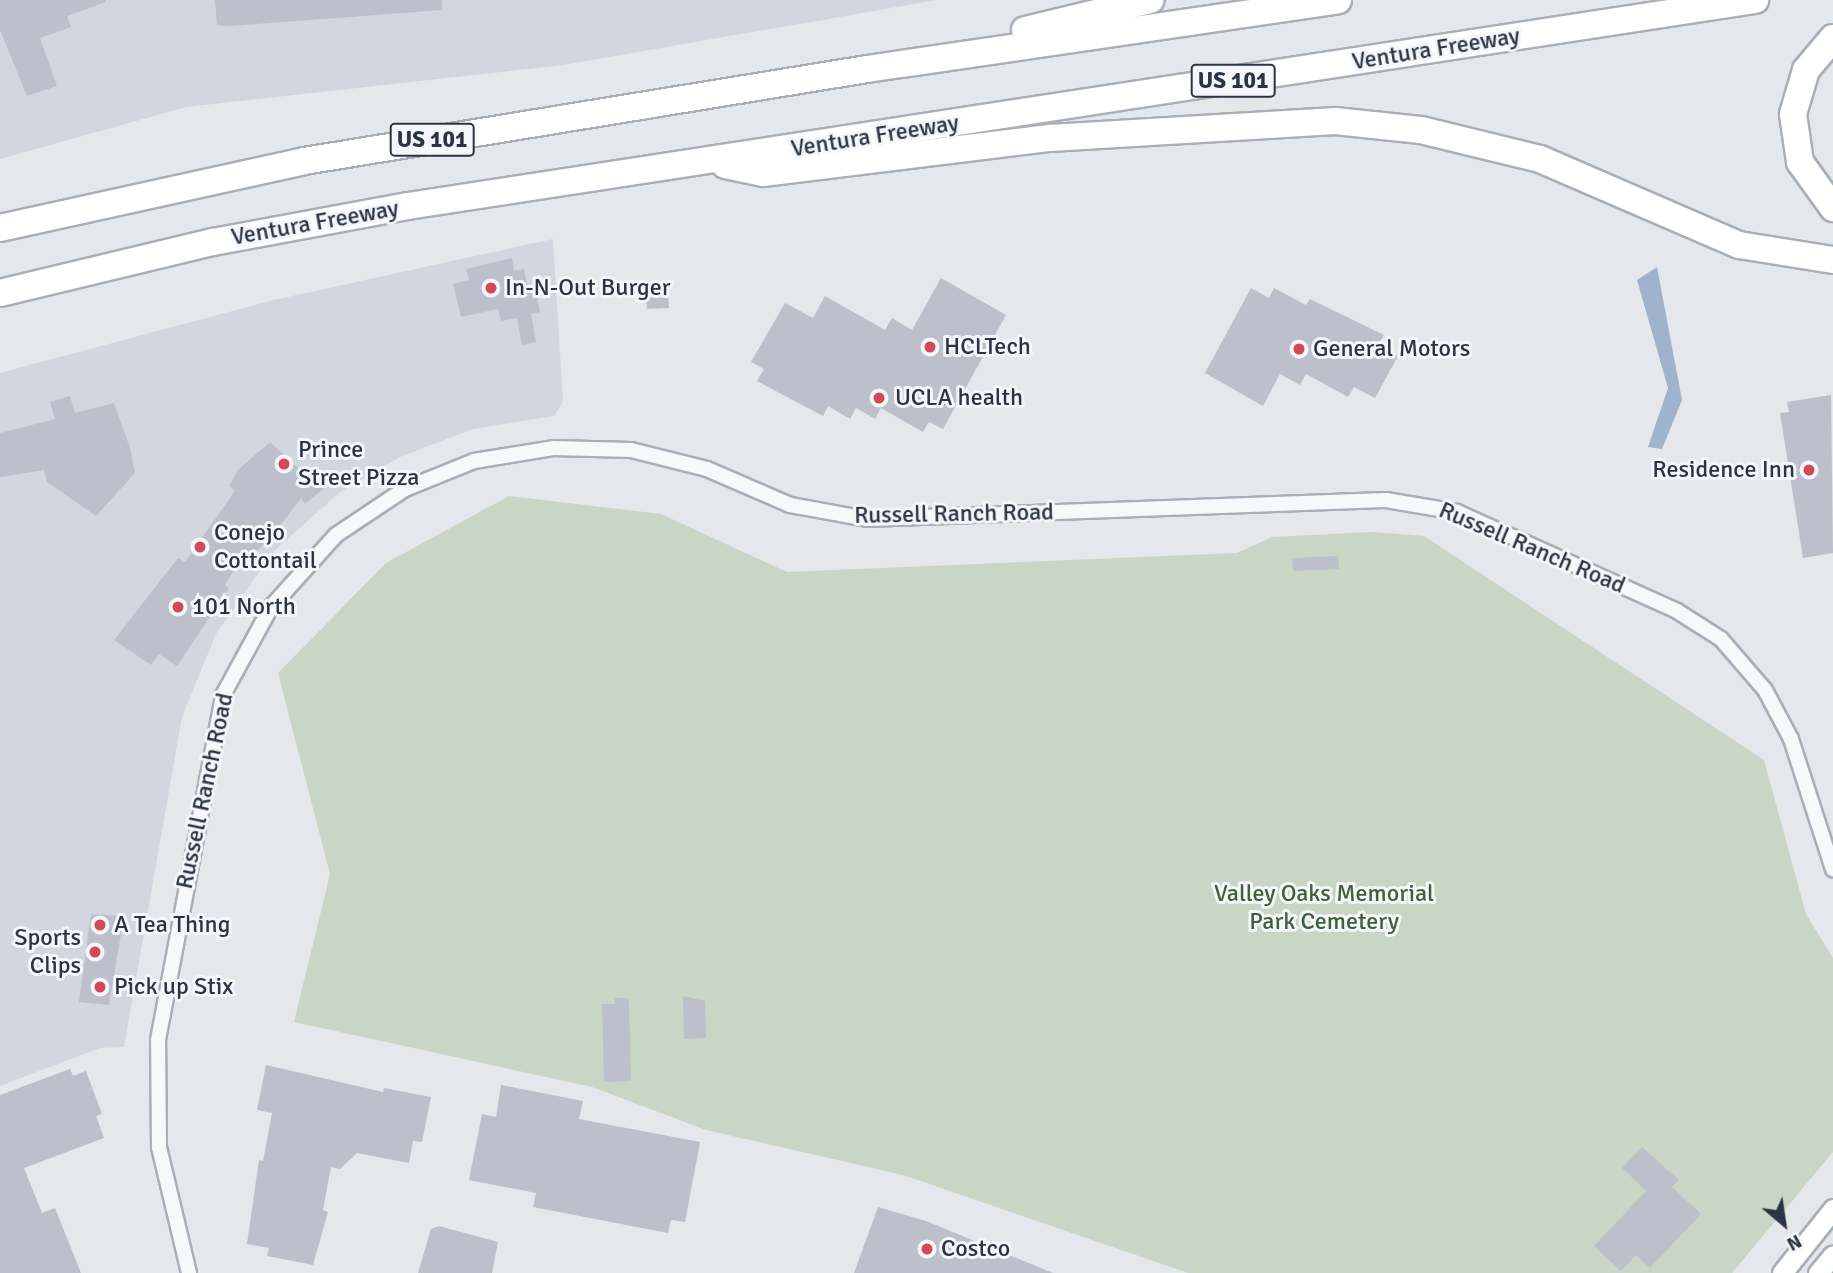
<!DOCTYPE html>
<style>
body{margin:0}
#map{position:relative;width:1833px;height:1273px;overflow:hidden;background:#e4e7ec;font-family:Signika,sans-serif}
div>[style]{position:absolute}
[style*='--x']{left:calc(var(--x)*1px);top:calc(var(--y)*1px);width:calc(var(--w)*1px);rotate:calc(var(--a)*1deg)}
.built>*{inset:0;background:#d2d6de}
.green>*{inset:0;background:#c9d6c5}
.water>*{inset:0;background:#9fb4cc}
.building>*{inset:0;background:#bbc0ca}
.roads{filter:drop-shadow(2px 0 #a9aeb7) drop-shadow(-2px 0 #a9aeb7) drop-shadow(0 2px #a9aeb7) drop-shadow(0 -2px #a9aeb7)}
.minor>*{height:14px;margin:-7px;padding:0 7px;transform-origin:7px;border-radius:7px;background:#f7f8fa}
.secondary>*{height:19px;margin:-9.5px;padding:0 9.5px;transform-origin:9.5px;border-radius:9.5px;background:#fff}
.motorway>*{height:26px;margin:-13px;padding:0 13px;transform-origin:13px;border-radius:13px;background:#fff}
.dots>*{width:19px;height:19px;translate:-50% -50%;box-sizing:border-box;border:4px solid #f4f6f9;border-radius:50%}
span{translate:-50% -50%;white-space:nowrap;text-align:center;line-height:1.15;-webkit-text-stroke:6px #f4f6f9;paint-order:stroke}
.shield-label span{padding:2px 5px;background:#f4f6f9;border:2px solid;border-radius:5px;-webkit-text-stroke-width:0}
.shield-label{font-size:23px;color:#2b3445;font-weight:700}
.street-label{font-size:24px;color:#2b3445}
.poi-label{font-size:24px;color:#2b3445}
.left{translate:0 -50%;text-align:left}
.right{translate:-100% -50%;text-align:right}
.park-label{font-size:24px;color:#3f6138}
.north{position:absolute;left:1749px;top:1189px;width:70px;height:70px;-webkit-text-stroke:5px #f4f6f9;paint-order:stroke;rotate:151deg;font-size:19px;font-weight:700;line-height:28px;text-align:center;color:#2b3445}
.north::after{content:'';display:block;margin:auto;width:24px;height:32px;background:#2b3445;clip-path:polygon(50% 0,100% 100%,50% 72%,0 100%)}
</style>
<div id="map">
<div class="built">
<i style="clip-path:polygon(0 0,937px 0,563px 65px,186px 107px,0 159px)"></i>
<i style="clip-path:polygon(553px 239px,563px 402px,554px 416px,473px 429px,400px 457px,340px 492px,274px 551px,216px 634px,182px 717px,124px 1047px,100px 1048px,0 1086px,0 373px,274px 300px)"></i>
</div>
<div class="green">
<i style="clip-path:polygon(509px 496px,661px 514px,787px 572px,1237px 553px,1272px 537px,1372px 532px,1424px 536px,1764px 760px,1806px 914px,1833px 958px,1833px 1152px,1732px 1273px,1188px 1273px,903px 1175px,706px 1130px,592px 1087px,294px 1022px,330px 874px,278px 673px,386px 563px)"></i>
</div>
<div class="water">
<i style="clip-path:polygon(1657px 267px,1682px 400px,1662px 449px,1648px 447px,1668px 388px,1637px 280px)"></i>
</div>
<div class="building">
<i style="clip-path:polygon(0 0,105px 0,106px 2px,67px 16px,71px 27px,40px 38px,57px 86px,27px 96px,0 30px)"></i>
<i style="clip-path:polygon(215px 0,442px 0,442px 10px,231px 26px,217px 25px)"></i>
<i style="clip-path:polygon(512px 258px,514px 271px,524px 269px,529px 293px,536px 292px,540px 312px,531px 314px,536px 342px,522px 345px,517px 318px,501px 321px,498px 309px,461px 317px,453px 284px,469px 280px,466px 269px)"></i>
<i style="clip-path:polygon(941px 278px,1006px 315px,943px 429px,929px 422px,923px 432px,881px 408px,875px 419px,856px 408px,850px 419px,828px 406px,823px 416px,757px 381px,764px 369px,751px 362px,785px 303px,813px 318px,825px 296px,885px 330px,892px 318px,912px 330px)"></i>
<i style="clip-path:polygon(1251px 288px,1269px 298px,1274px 288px,1306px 305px,1310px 299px,1384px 335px,1378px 345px,1398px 356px,1375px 398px,1354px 387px,1348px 397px,1306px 374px,1300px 385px,1280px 374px,1263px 406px,1205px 373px)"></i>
<i style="clip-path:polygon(668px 294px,669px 308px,647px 309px,646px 295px)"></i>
<i style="clip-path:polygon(1831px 395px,1833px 553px,1803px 558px,1780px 413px,1789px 412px,1787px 402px)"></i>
<i style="clip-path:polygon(70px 396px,75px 413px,114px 403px,130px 448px,135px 473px,96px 516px,47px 482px,44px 470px,0 477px,0 433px,55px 419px,50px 402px)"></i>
<i style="clip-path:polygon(270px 442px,312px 481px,322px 473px,330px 483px,305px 504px,301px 498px,271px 538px,233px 572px,225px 585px,229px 588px,177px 666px,159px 654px,151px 665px,114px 640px,178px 558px,185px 562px,235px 491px,229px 486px,238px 470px)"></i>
<i style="clip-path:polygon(1338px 556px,1339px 569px,1293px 571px,1292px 558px)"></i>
<i style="clip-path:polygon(91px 914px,124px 916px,109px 1005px,79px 1002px)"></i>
<i style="clip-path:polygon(683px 996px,705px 1001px,706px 1038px,684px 1039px)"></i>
<i style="clip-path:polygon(615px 998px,628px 998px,629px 1004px,631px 1081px,604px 1082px,602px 1004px,615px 1004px)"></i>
<i style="clip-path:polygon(266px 1065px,383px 1092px,384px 1088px,431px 1097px,422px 1142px,413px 1141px,409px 1163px,357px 1153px,340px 1169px,331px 1167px,323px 1210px,328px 1212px,313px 1265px,267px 1256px,269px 1248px,247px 1244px,259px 1160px,263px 1161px,272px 1113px,257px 1110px)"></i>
<i style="clip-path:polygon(70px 1069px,73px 1076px,86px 1071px,102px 1114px,96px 1116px,104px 1138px,24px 1168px,42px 1213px,55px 1208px,81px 1273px,0 1273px,0 1095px)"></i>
<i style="clip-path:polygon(501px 1085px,583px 1101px,579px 1119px,700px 1142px,685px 1222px,671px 1220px,668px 1233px,533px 1207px,536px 1193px,469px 1180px,482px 1114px,496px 1117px)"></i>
<i style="clip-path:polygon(1642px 1147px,1679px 1180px,1672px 1187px,1701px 1214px,1650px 1268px,1636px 1255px,1621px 1271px,1594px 1246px,1646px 1191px,1622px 1168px)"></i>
<i style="clip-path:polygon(878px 1207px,926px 1221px,1053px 1273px,854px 1273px)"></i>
<i style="clip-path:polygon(439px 1226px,498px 1242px,492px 1273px,418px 1273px,431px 1229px)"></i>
</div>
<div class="roads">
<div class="minor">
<i style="--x:189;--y:1273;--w:130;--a:-103.4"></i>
<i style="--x:159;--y:1147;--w:107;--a:-90.5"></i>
<i style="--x:158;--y:1040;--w:351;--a:-79.3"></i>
<i style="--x:223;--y:695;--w:100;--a:-61.4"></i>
<i style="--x:271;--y:607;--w:97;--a:-47.9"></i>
<i style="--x:336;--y:535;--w:83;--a:-33.7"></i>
<i style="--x:405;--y:489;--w:74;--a:-22.1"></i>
<i style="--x:474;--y:461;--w:80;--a:-9.3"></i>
<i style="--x:553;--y:448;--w:78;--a:1.5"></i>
<i style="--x:631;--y:450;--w:78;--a:14"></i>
<i style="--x:707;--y:469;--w:90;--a:23.4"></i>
<i style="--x:790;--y:505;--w:78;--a:10.3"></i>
<i style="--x:867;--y:519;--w:519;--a:-2.1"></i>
<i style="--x:1386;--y:500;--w:72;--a:9.6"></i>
<i style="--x:1457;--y:512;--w:241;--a:24.2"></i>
<i style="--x:1677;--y:611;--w:52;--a:32.5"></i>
<i style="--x:1721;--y:639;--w:67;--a:49.2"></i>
<i style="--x:1765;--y:690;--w:55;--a:62"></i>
<i style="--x:1791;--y:739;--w:137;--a:72.1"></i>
</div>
<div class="secondary">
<i style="--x:1782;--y:1273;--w:82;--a:-51.4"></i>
<i style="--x:1818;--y:1273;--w:23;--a:-50"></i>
</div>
<div class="motorway">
<i style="--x:1025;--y:30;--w:129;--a:-13.5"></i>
<i style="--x:1833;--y:38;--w:42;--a:130.2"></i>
<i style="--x:1806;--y:70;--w:46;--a:106.5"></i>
<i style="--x:1793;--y:114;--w:49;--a:81.7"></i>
<i style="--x:1800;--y:162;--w:57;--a:54.3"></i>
<i style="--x:725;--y:165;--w:39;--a:12"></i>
<i style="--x:763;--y:173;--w:289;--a:-7"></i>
<i style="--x:1050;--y:138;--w:286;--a:-3.4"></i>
<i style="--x:1335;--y:121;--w:86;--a:6"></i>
<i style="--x:1421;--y:130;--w:122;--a:13.7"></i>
<i style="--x:1540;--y:159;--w:217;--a:23.4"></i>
<i style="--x:1739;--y:245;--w:95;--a:9.1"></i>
<i style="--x:0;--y:228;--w:311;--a:-12.4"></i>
<i style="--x:304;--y:161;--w:570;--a:-9.28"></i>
<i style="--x:867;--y:69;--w:476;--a:-8.3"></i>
<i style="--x:0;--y:293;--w:219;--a:-13.5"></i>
<i style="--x:213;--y:242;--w:198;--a:-10.5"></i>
<i style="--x:408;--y:206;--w:1363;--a:-8.7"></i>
</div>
</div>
<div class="dots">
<i style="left:491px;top:288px;background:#d1495b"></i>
<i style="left:930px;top:347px;background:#d1495b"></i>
<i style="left:1299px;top:349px;background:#d1495b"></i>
<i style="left:879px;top:398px;background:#d1495b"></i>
<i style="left:284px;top:464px;background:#d1495b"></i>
<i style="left:1809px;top:470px;background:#d1495b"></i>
<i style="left:200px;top:547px;background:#d1495b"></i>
<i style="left:178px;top:607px;background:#d1495b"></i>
<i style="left:100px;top:925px;background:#d1495b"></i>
<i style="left:95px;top:952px;background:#d1495b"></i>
<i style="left:100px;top:987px;background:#d1495b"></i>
<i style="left:927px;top:1249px;background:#d1495b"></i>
</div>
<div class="shield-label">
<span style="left:1233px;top:81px">US 101</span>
<span style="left:432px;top:140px">US 101</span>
</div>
<div class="street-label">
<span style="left:1436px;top:49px;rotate:-9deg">Ventura Freeway</span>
<span style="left:875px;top:136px;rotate:-9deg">Ventura Freeway</span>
<span style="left:315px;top:223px;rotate:-10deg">Ventura Freeway</span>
<span style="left:954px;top:514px;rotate:-1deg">Russell Ranch Road</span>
<span style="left:1532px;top:548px;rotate:23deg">Russell Ranch Road</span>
<span style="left:205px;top:791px;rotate:-78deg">Russell Ranch Road</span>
</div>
<div class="poi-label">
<span class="left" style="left:505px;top:288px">In-N-Out Burger</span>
<span class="left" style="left:944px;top:347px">HCLTech</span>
<span class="left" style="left:1313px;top:349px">General Motors</span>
<span class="left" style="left:895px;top:398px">UCLA health</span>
<span class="left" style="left:298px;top:464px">Prince<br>Street Pizza</span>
<span class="right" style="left:1795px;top:470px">Residence Inn</span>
<span class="left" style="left:214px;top:547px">Conejo<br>Cottontail</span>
<span class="left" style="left:192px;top:607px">101 North</span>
<span class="left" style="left:114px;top:925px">A Tea Thing</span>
<span class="right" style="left:81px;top:952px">Sports<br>Clips</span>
<span class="left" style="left:114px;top:987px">Pick up Stix</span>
<span class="left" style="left:941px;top:1249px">Costco</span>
</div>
<div class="park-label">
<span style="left:1324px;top:908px">Valley Oaks Memorial<br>Park Cemetery</span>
</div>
<div class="north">N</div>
</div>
